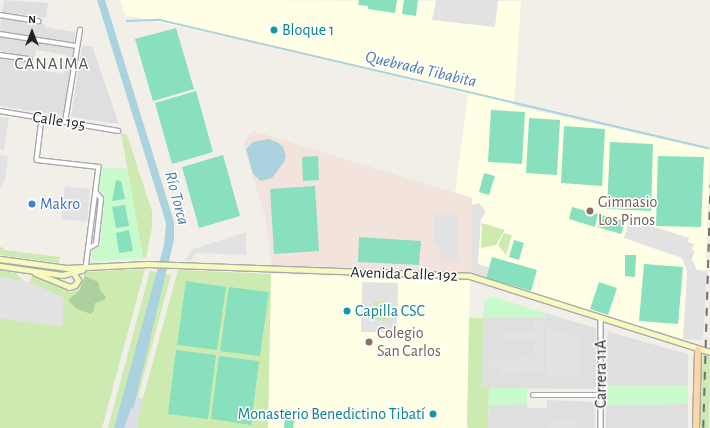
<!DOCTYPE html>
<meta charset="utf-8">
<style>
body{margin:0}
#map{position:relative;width:710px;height:428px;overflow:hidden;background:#f2efe9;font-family:"Alegreya Sans",sans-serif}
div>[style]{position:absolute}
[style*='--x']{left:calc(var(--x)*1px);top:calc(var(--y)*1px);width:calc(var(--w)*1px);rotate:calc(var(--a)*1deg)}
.residential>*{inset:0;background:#e0dfdf}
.education>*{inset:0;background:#ffffe5}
.military>*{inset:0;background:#f3e3dd}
.grass>*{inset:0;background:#cdebb0}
.forest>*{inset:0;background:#add19e}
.park>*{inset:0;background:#c8facc}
.pitch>*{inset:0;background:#88e0be}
.parking>*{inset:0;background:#e2e2e2}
.plaza>*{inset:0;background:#dddde8}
.water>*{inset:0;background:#aad3df}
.stream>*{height:1.5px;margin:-0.75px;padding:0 0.75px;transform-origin:0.75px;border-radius:0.75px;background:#aad3df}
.roads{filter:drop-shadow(1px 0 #a9a9a9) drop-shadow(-1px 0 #a9a9a9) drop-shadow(0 1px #a9a9a9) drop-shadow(0 -1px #a9a9a9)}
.street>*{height:3.5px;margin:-1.75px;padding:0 1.75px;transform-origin:1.75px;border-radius:1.75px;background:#fff}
.secondary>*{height:5px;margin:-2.5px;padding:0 2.5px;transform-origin:2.5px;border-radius:2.5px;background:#f7fabf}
.primary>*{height:6px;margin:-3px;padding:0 3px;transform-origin:3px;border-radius:3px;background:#fcd6a4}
.rail>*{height:1.5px;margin-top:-0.75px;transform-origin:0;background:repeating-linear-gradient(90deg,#707070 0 8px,transparent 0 16px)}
.dots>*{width:11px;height:11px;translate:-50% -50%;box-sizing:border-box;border:2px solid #fff;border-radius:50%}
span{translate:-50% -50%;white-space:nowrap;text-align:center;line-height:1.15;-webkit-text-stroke:3px #fff;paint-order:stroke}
.culture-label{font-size:16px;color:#0d838f}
.left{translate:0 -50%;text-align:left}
.right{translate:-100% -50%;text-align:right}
.street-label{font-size:16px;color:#222}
.education-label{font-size:16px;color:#785e54}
.shop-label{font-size:16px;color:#366cbe}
.neighbourhood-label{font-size:17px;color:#555;letter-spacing:1px}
.water-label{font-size:17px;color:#4a7aab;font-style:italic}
.north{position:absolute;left:12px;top:12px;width:40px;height:40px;-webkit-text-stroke:3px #fff;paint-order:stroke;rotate:0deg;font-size:11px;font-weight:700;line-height:16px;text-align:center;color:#222}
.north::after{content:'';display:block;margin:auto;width:14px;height:18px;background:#222;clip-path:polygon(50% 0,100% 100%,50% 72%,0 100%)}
</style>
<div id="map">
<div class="residential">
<i style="clip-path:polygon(4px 0,48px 3px,46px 18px,2px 12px)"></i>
<i style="clip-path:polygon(1px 18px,45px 24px,44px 27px,75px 32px,74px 43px,0 31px)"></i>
<i style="clip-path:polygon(0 37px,74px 47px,63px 116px,0 106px,0 57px,34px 62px,33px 69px,63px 74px,66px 55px,36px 50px,35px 57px,0 51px)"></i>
<i style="clip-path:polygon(82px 46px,92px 46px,119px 124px,71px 117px)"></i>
<i style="clip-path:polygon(545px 313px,596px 328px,596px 389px,482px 388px,483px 318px,545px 318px)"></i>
<i style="clip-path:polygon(609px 332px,688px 354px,688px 385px,606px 385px,607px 335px)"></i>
<i style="clip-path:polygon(547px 400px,595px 402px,595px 428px,488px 428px,489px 405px,527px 404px,528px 408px,547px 408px)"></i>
<i style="clip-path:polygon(688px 404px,688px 428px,606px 428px,606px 405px)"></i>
</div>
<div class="education">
<i style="clip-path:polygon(120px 0,521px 1px,514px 106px,710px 150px,703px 340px,683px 339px,472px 274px,472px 198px,455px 193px,468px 94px,289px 50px,125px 15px)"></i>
<i style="clip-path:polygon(271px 274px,470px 280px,467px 428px,268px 428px)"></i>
</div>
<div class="military">
<i style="clip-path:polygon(254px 131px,472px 198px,472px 274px,272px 267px,265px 217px,243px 145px,249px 134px)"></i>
</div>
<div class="grass">
<i style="clip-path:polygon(121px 133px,127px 135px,152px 211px,152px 227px,146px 258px,143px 258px)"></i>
<i style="clip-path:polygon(482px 223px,505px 230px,496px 245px,481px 248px)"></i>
<i style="clip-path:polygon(504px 233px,512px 235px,506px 255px,498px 245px)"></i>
<i style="clip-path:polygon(0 247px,4px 248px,4px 250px,60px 257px,59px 263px,0 255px)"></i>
<i style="clip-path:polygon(145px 269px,102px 428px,0 428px,0 270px,16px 273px,23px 281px,30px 282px,32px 275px,71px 292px,79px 289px,85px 272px)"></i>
<i style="clip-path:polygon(178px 270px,271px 274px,268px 428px,138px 428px,137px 420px)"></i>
<i style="clip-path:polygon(150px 271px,157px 272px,125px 393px,114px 428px,108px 428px)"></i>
<i style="clip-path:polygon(165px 274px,171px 275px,138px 397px,135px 396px)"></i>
<i style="clip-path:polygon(374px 301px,389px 301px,389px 321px,374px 321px)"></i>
<i style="clip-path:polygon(469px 318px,483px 318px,482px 388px,489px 388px,488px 428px,469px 428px,467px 425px)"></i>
<i style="clip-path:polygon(703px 354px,709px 356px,710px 359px,709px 428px,699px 428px)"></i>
</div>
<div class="forest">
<i style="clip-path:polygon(85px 276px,98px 282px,100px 290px,106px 297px,104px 300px,95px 303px,94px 311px,91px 314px,77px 309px,68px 300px,79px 291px)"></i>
</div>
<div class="park">
<i style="clip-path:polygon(102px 167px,127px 169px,143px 258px,91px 262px,92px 251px,100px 246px,105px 197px,99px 191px)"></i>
<i style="clip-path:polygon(491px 296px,545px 313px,545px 318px,483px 318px,484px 302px)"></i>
<i style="clip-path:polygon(606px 385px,688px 385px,688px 404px,606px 405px)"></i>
<i style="clip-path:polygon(489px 388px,527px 388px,527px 404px,489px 405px)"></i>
</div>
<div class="pitch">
<i style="clip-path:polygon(359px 0,397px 0,395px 13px,368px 9px,368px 6px,358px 5px)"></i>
<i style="clip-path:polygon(404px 0,418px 0,416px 16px,402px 14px)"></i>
<i style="clip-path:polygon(176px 28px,194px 89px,153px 101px,135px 39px)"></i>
<i style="clip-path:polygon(196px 91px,213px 152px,172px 164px,155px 103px)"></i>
<i style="clip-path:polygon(491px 110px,525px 112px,522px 164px,488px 162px)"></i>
<i style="clip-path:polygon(529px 118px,560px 120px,557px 175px,526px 173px)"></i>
<i style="clip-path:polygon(564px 126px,605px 129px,602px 186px,561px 183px)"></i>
<i style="clip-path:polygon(610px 142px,653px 144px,651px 211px,607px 209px)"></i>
<i style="clip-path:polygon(223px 155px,240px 216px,199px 228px,182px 167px)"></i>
<i style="clip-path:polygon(318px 156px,319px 180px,303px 181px,302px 157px)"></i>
<i style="clip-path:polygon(658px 156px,704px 157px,701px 227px,656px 226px)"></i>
<i style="clip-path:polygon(484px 173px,495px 176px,489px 195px,479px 192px)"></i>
<i style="clip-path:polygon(116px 180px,121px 181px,125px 199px,112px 201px)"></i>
<i style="clip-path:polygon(315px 186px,319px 251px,274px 254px,270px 189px)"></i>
<i style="clip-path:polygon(125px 205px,129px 226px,116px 228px,112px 207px)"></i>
<i style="clip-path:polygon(572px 207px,598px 214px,595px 227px,569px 219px)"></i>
<i style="clip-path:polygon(601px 215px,625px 221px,621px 234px,597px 227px)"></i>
<i style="clip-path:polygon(129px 230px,133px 251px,119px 253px,116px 233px)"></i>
<i style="clip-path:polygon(359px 237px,421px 241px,419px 265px,358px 262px)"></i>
<i style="clip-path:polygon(514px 240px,524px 243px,519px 260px,509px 257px)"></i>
<i style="clip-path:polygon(625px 255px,636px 255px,635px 277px,625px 276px)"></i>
<i style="clip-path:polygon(492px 257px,537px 270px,531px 291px,486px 278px)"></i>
<i style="clip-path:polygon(644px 264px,683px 267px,678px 324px,639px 321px)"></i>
<i style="clip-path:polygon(186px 281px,226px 287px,217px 350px,177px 345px)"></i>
<i style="clip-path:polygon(599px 282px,617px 288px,608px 315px,590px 309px)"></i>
<i style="clip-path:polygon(229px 287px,269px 292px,260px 356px,220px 351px)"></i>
<i style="clip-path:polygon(176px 350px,216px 355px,208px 419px,168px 414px)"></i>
<i style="clip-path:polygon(219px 356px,259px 361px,251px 425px,211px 419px)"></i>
<i style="clip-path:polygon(286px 409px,296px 411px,293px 428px,284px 428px)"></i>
</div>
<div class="parking">
<i style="clip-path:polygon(436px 0,498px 0,495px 27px,432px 20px)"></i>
<i style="clip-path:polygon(0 117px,9px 118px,4px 150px,0 150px)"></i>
<i style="clip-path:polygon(0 155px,8px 156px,5px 180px,0 188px)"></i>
<i style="clip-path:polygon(65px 186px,90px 189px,87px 222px,61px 219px)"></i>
<i style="clip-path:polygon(479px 203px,486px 212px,481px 219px,478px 264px,489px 267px,486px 279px,472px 274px,472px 205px)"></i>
<i style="clip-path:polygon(434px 213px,458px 213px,458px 260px,440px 260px,441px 248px,433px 245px)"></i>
<i style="clip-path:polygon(630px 219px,689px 238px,688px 242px,694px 244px,692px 249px,695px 251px,692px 259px,697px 270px,707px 271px,703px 340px,683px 339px,687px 271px,682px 258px,624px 238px)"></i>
<i style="clip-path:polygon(246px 232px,246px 255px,196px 253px,190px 261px,185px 260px,193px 249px)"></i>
<i style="clip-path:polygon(0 277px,30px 282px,64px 298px,62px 327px,0 318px)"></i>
<i style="clip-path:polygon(evenodd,362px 282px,398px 283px,397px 333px,361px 332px,362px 282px,374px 301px,389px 302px,389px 321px,374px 320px,374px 301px)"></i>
<i style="clip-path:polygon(534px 319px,543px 319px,544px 372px,501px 373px,500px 368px,489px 368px,490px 359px,534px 358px,534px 339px,501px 339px,501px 333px,534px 332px)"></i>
<i style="clip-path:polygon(546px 327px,579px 337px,579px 375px,546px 375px)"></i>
<i style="clip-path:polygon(577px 419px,576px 428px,549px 428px,549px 420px)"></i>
</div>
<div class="plaza">
<i style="clip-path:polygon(135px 396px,143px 399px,137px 420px,138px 428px,124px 428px)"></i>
</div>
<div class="water">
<i style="clip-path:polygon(97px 0,105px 0,174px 222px,174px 240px,133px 410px,132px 406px,124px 428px,114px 428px,164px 245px,166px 223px)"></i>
<i style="clip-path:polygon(268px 139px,277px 142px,283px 147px,286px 155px,284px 162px,272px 178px,261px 181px,253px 174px,246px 149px,253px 142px)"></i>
</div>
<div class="stream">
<i style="--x:127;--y:21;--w:33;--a:-2"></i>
<i style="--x:160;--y:20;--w:563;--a:13.15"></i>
</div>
<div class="roads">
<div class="street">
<i style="--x:0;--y:15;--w:39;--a:9"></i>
<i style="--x:0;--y:34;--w:78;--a:8.9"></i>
<i style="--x:0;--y:55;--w:30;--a:8"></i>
<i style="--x:0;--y:111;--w:120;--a:9.6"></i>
<i style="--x:42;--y:119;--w:41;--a:97"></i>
<i style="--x:37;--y:160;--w:62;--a:6.4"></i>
<i style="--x:99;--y:167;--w:102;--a:97.3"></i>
<i style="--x:65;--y:122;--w:93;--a:-80.7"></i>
<i style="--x:89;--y:248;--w:8;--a:-30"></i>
<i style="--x:96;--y:244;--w:45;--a:-83.7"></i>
<i style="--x:101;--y:199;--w:8;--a:-130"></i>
<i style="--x:601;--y:319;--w:109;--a:90"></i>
<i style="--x:533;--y:395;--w:68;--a:0"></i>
</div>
<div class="secondary">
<i style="--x:0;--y:259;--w:67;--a:7.8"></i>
<i style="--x:66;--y:268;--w:82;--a:-2.8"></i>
<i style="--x:148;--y:264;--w:322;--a:2.1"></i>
<i style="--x:470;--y:276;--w:252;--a:17.6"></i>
<i style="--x:0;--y:266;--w:63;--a:8.3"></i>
<i style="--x:62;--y:275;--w:21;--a:-14"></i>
<i style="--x:35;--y:273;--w:37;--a:22"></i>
<i style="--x:69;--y:287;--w:6;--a:-18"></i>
<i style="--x:75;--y:285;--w:6;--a:-59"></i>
<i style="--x:78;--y:280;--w:11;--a:-124"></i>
</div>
<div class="primary">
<i style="--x:696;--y:428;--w:79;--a:-88.5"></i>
</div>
</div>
<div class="rail">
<i style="--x:703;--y:428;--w:243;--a:-88.3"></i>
</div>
<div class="dots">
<i style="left:274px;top:30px;background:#0f9aa8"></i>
<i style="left:32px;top:204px;background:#3f7fe0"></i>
<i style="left:590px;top:211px;background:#8d6e63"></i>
<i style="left:347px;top:311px;background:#0f9aa8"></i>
<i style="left:369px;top:342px;background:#8d6e63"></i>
<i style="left:433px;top:414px;background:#0f9aa8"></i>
</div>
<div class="culture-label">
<span class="left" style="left:282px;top:30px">Bloque 1</span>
<span class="left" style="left:355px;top:311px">Capilla CSC</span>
<span class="right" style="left:425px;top:414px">Monasterio Benedictino Tibatí</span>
</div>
<div class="street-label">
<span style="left:59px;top:121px;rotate:9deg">Calle 195</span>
<span style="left:404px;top:274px;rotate:2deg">Avenida Calle 192</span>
<span style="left:601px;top:374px;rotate:-90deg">Carrera 11A</span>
</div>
<div class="education-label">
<span class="left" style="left:598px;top:211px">Gimnasio<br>Los Pinos</span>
<span class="left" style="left:377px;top:342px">Colegio<br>San Carlos</span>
</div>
<div class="shop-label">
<span class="left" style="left:40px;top:204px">Makro</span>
</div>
<div class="neighbourhood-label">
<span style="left:52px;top:64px">CANAIMA</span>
</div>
<div class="water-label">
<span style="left:421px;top:69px;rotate:13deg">Quebrada Tibabita</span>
<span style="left:177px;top:198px;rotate:75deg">Río Torca</span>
</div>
<div class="north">N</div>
</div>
